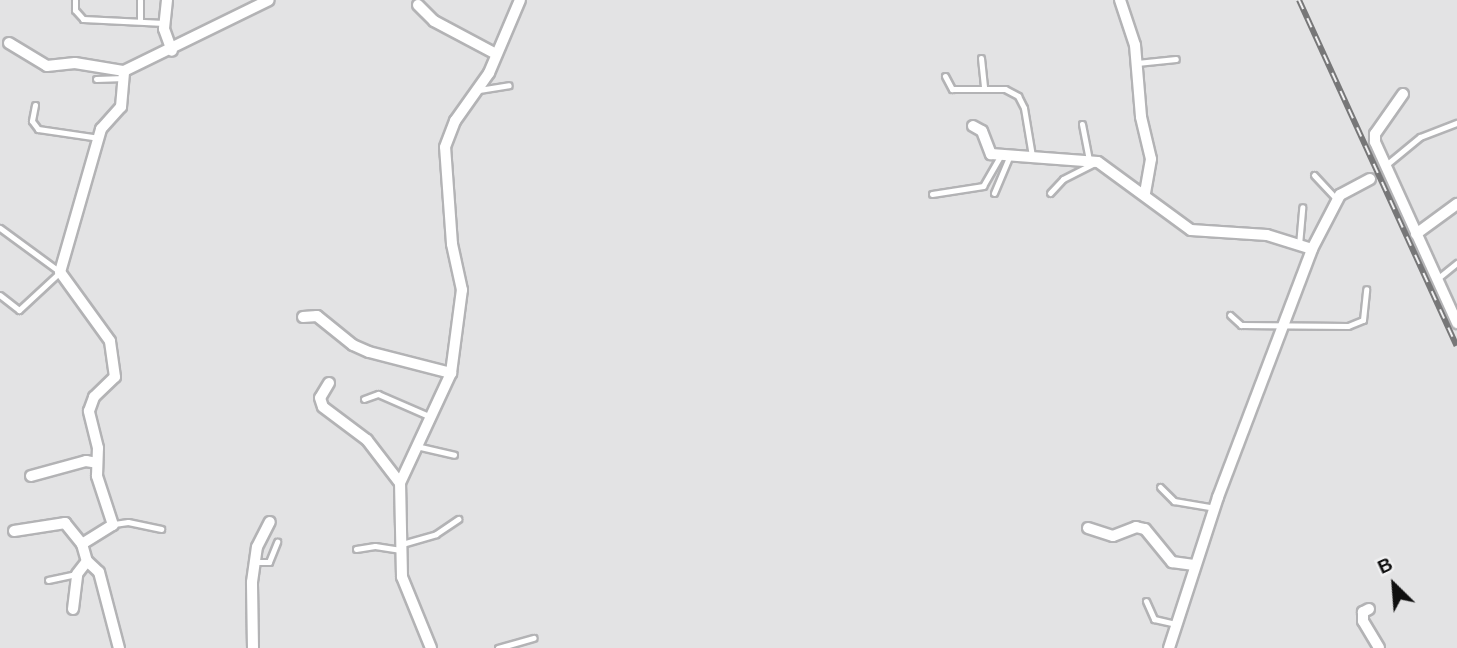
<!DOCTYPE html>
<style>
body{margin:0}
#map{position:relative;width:1457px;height:648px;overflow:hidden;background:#e3e3e4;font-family:Arial,sans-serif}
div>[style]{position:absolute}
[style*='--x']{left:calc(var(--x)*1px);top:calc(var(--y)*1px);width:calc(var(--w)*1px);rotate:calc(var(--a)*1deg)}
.roads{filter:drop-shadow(2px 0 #b3b3b5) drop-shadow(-2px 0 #b3b3b5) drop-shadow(0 2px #b3b3b5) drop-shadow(0 -2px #b3b3b5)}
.service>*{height:5px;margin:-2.5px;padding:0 2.5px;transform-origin:2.5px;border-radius:2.5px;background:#fff}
.minor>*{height:10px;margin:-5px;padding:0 5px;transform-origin:5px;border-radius:5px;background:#fff}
.rail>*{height:6px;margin-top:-3px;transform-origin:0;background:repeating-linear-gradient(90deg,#f0f0f1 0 10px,#777778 0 20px);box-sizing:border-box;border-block:2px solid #777778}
span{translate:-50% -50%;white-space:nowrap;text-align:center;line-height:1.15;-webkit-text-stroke:5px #f0f0f1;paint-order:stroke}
.north{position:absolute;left:1359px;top:550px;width:70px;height:70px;-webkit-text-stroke:5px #f0f0f1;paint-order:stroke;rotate:335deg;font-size:19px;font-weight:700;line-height:28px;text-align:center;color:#101010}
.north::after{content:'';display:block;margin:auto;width:24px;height:32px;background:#101010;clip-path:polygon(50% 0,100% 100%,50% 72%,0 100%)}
</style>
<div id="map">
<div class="roads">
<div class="service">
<i style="--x:75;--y:0;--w:10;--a:90"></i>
<i style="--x:75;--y:10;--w:12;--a:48"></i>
<i style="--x:83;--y:19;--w:81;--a:2.8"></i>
<i style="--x:140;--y:20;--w:20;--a:-90"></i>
<i style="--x:981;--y:58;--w:30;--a:84"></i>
<i style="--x:1137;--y:63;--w:39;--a:-6"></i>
<i style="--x:945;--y:76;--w:15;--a:62"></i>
<i style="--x:952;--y:89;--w:53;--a:0"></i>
<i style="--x:1005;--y:89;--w:15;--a:28"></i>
<i style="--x:1018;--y:96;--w:13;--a:63"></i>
<i style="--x:1024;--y:108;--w:49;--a:80.5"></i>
<i style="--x:96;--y:79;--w:28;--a:-2"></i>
<i style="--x:479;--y:90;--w:30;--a:-9"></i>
<i style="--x:35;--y:105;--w:16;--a:101"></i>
<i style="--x:32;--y:121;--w:10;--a:53"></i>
<i style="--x:38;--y:129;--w:62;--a:8.4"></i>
<i style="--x:1082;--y:124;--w:36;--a:79"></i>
<i style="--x:1386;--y:165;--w:44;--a:-39.5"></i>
<i style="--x:1420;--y:137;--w:40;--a:-21"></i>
<i style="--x:1314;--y:175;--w:34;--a:47"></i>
<i style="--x:994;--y:193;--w:41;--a:-67.2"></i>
<i style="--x:1050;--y:193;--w:19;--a:-47"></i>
<i style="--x:1063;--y:179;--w:36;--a:-27"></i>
<i style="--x:932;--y:194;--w:52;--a:-8.9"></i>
<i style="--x:983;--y:186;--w:34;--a:-60"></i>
<i style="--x:0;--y:228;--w:74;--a:36.3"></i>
<i style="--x:60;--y:272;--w:56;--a:137.2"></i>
<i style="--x:19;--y:310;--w:24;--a:-142"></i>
<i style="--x:1299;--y:245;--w:38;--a:-85"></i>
<i style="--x:1437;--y:279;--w:26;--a:-39"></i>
<i style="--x:1230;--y:315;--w:15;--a:42"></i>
<i style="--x:1241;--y:325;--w:107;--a:0.5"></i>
<i style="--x:1348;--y:326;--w:16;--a:-22"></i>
<i style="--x:1363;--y:320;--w:31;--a:-84"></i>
<i style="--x:364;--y:399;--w:15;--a:-20"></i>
<i style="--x:378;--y:394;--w:58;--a:23.5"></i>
<i style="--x:416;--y:446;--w:39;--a:13"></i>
<i style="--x:1160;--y:487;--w:20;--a:45"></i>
<i style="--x:1174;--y:501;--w:42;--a:9.7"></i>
<i style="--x:114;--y:524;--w:14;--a:-8"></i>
<i style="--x:128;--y:522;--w:34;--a:12"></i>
<i style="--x:402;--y:544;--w:35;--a:-16"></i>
<i style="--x:436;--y:534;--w:27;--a:-34"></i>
<i style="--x:356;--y:549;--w:19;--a:-9"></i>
<i style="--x:375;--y:546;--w:26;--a:9"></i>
<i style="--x:256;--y:562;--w:13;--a:0"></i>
<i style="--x:269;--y:562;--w:22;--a:-68"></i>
<i style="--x:48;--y:580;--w:30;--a:-12"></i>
<i style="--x:1146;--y:601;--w:20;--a:66"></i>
<i style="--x:1154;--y:619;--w:23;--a:13"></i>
<i style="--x:498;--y:648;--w:37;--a:-16"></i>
</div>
<div class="minor">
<i style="--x:167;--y:0;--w:29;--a:96"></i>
<i style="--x:164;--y:29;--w:23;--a:70"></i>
<i style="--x:1120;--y:0;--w:47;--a:71.6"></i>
<i style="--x:1135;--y:45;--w:72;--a:85.2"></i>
<i style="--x:1141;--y:117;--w:43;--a:76.6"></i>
<i style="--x:1151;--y:159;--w:35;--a:100"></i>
<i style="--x:418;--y:5;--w:23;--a:45"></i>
<i style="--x:434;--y:21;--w:70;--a:28"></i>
<i style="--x:9;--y:43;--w:44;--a:31.2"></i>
<i style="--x:47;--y:66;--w:28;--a:-6"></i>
<i style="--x:75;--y:63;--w:50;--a:9.3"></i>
<i style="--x:124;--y:71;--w:161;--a:-26.1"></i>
<i style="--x:1403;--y:94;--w:49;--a:125"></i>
<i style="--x:1375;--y:134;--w:8;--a:90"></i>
<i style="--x:1375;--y:142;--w:199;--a:65.6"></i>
<i style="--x:973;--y:126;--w:10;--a:29"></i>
<i style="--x:982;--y:131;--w:25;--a:69"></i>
<i style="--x:991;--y:154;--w:107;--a:4.3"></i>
<i style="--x:1098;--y:162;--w:115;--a:36.2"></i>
<i style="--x:1191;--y:230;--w:76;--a:3.8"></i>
<i style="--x:1267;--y:235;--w:47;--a:17.3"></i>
<i style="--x:1416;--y:234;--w:51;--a:-36.2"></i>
<i style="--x:303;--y:317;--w:14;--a:-4"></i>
<i style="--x:317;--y:316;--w:46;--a:38.9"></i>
<i style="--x:353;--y:345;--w:17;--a:24"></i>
<i style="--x:369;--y:352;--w:85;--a:14.4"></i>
<i style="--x:329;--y:383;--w:17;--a:121"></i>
<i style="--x:320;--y:398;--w:9;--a:72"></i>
<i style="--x:323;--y:407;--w:55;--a:36.9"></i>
<i style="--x:367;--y:440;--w:54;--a:52.5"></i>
<i style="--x:31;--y:476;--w:57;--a:-15.3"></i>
<i style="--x:86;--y:461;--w:11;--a:10"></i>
<i style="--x:1088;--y:528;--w:26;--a:18"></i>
<i style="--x:1113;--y:536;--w:25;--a:-21"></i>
<i style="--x:1136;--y:527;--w:9;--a:13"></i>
<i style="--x:1145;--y:529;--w:43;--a:50.7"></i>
<i style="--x:1172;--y:562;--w:22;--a:8"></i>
<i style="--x:14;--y:531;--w:52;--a:-8.9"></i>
<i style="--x:65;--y:523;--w:27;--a:51"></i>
<i style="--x:82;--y:544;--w:18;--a:74"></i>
<i style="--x:87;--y:561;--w:16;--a:43"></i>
<i style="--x:99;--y:572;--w:79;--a:75.3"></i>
<i style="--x:82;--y:544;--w:36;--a:-32"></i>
<i style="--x:113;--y:525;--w:52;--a:-108.1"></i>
<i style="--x:97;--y:476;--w:28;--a:-88"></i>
<i style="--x:98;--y:448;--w:38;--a:-104"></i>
<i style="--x:89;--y:411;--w:15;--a:-70"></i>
<i style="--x:94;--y:397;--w:29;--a:-44"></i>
<i style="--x:115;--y:377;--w:36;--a:-98"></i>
<i style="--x:110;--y:341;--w:85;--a:-125.9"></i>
<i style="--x:60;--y:272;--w:149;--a:-74"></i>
<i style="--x:101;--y:129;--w:30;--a:-48"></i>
<i style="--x:121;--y:107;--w:36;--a:-85"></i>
<i style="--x:73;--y:609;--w:35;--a:-83"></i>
<i style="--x:77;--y:574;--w:16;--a:-52"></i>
<i style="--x:1369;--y:609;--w:7;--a:153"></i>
<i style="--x:1363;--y:612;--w:9;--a:90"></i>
<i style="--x:1363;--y:621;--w:31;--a:59"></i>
<i style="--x:253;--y:648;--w:66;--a:-90.9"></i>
<i style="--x:252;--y:582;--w:35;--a:-82"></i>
<i style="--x:257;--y:547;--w:28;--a:-63"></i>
<i style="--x:431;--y:648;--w:77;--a:-112.2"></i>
<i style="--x:402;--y:577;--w:94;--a:-91.2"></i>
<i style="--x:400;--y:483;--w:121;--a:-65.1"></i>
<i style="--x:451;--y:373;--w:84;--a:-82.5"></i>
<i style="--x:462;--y:290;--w:47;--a:-102.3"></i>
<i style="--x:452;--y:244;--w:97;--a:-94.1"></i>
<i style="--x:445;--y:147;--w:28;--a:-69"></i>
<i style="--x:455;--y:121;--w:59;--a:-54.7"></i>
<i style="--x:489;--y:73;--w:79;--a:-67"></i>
<i style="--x:1169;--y:648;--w:159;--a:-72"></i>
<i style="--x:1218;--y:497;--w:265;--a:-69.2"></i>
<i style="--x:1312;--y:249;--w:61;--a:-62.6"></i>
<i style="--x:1340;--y:195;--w:34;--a:-28"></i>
</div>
</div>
<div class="rail">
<i style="--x:1299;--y:0;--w:380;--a:65.5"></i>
</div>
<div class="north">B</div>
</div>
